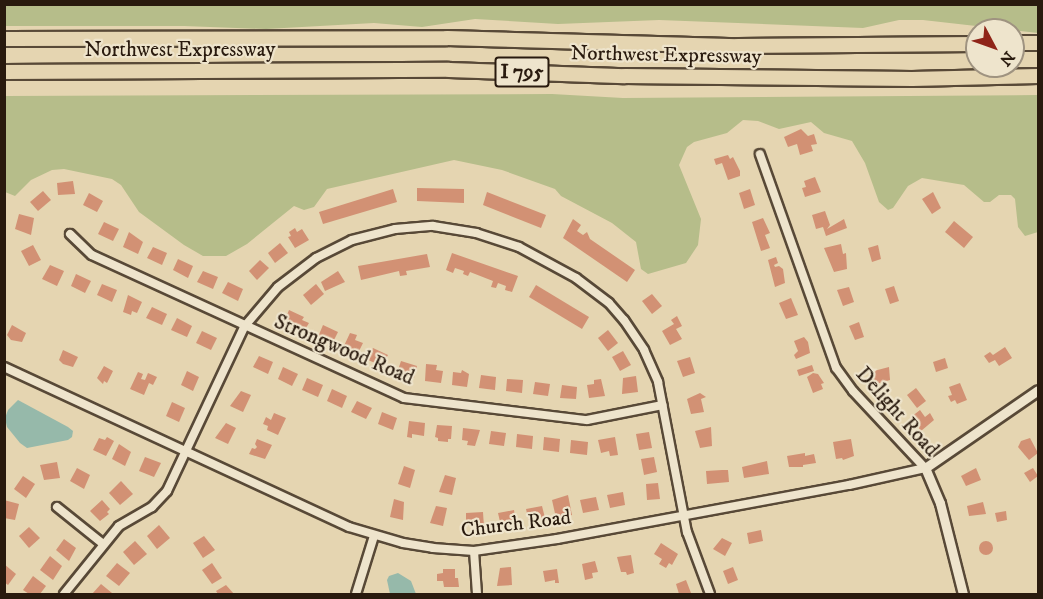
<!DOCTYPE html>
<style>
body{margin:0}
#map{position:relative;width:1043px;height:599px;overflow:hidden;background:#e5d5b1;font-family:"IM FELL DW Pica",serif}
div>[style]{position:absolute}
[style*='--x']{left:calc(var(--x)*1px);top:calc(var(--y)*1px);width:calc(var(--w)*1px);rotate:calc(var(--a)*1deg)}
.green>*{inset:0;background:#b6bd8a}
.water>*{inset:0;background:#96b9aa}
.building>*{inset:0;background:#d29174}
.round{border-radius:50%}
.roads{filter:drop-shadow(2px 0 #584937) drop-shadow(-2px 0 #584937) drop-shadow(0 2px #584937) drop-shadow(0 -2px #584937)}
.minor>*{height:8px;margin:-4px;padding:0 4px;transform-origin:4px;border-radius:4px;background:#eee4cc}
.tertiary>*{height:9px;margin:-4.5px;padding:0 4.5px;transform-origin:4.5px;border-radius:4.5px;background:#eee4cc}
.motorway>*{height:14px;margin:-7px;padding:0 7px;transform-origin:7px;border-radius:7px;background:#e5d5b1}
span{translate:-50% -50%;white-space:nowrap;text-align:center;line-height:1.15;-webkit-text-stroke:4.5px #eee4cc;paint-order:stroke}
.shield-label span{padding:2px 4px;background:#eee4cc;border:2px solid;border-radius:4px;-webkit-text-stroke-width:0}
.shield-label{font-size:20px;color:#291a0e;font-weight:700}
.street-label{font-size:21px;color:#291a0e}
.frame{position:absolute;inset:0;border:6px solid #291a0e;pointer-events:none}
.north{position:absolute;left:965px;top:18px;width:60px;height:60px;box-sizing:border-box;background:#eee4cc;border:2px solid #9f9380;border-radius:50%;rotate:131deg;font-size:16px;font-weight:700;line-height:24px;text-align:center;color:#291a0e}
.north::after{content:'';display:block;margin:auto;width:21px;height:27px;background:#8f2418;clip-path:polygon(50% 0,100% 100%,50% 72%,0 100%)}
</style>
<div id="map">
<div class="green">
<i style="clip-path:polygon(1038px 4px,1038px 33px,923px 20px,899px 20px,863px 28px,659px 20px,558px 24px,475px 19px,422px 27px,374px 23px,266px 29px,184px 26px,4px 26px,5px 4px)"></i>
<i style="clip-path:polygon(552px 94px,623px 98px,1038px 95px,1038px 232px,1025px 236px,1018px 227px,1015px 199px,1011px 195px,999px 195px,990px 202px,984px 202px,964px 185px,922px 178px,908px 186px,893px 208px,888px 210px,879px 202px,865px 163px,852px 141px,824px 133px,811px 122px,779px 129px,758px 121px,743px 120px,727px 133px,694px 142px,687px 147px,679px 165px,701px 219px,698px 245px,686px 263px,648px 274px,641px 269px,636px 242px,612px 223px,561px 196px,555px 189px,502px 170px,454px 160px,327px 189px,314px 207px,304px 210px,294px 206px,247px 244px,226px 256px,203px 256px,184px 245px,139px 212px,121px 185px,112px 179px,64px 169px,52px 170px,31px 180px,15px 196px,5px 192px,5px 96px)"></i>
</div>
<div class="water">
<i style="clip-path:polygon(18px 400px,68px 427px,73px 431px,72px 437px,68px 440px,27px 448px,20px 443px,7px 427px,5px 418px,8px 410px)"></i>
<i style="clip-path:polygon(398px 573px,411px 581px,416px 594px,390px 594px,387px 580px,389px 576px)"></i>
</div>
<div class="building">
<i style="clip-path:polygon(801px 129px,808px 136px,814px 134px,817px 144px,811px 145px,813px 151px,800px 155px,797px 144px,788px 147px,784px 137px)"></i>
<i style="clip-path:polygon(728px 155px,730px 159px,733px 157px,740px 171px,740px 176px,728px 180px,722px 163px,716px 165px,714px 159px)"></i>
<i style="clip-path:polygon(815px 177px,821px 192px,805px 197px,802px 188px,806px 187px,804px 181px)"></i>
<i style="clip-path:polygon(73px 181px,75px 194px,58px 195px,57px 183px)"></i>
<i style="clip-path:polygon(417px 188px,464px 189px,464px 203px,417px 201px)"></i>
<i style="clip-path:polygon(393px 189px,397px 202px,323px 224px,319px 212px)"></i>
<i style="clip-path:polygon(750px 189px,755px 205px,744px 209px,739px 193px)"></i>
<i style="clip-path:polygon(43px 191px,51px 200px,38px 211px,30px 202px)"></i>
<i style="clip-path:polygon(487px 192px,546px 215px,541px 228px,483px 205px)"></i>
<i style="clip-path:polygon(933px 192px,941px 208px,932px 214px,922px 199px)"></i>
<i style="clip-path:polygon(89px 193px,103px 201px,97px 212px,83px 205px)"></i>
<i style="clip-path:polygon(825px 211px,830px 225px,827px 229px,844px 219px,847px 228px,826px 236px,823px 227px,816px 229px,812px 215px)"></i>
<i style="clip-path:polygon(19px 214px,34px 218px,31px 235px,15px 229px)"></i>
<i style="clip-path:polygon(763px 218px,770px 233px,765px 235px,770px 248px,761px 251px,752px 222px)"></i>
<i style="clip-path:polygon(573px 219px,581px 225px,577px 231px,583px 235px,587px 232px,590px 239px,635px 270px,627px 282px,563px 238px)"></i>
<i style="clip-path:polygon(954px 221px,973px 237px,964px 248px,945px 232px)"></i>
<i style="clip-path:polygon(104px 222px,119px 229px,113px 241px,98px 234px)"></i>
<i style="clip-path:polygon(295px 228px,297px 232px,302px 229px,309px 240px,295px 248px,288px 237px,291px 236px,289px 232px)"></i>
<i style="clip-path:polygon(129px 232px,143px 242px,138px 254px,123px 247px)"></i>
<i style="clip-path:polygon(280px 243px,288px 253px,275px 263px,268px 253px)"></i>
<i style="clip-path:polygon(841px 244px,843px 254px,846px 253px,847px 269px,834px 272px,824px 248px)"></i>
<i style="clip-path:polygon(33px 245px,41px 260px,29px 266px,21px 251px)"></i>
<i style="clip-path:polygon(878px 245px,881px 259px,872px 262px,868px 248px)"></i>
<i style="clip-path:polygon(153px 247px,167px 253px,162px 265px,147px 258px)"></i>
<i style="clip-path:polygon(452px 253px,518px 276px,512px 292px,505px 290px,506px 286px,498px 283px,496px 288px,491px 287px,493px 281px,470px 272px,468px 276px,463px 274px,464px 271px,455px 268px,453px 273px,446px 270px)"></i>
<i style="clip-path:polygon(427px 254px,430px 267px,406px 271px,407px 275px,400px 276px,399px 271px,361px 280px,358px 266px)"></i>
<i style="clip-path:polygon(776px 257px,778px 263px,774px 265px,775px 267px,779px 266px,783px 269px,785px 283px,775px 287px,768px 260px)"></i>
<i style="clip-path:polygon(178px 259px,193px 266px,188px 278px,173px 270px)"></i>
<i style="clip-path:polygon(260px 260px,269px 268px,257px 280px,249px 271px)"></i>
<i style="clip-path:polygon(50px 265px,64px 271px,57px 286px,42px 279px)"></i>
<i style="clip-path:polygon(203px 271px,218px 277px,213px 289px,197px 282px)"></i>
<i style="clip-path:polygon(338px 271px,345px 282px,325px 291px,321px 282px)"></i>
<i style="clip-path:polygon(76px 274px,91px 281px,85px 293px,71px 286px)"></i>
<i style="clip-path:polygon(228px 282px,243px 289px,238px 301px,222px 293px)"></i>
<i style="clip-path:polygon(102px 284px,117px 290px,112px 302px,97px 295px)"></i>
<i style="clip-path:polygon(316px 284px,324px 294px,311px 305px,303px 295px)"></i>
<i style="clip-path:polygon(536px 285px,589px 317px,582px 329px,529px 297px)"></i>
<i style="clip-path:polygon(894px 286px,899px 301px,890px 304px,885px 289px)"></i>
<i style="clip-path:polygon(849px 287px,854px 302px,843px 306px,837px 290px)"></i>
<i style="clip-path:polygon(652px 294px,662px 306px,652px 314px,642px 301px)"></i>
<i style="clip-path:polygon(128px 295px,142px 302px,137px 313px,132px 311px,131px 315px,123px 312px)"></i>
<i style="clip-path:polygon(791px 298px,798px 315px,786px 319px,779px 303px)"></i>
<i style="clip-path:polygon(152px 307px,167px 314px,162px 325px,146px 318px)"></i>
<i style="clip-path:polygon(289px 310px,304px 317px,302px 320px,309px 323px,306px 328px,300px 325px,298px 329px,284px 322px)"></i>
<i style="clip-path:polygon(677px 316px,682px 326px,676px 329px,682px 339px,670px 345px,662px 331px,674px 324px,671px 320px)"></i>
<i style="clip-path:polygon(177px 318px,192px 326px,187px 337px,171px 330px)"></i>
<i style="clip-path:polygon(859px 322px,864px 337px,855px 340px,849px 326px)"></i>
<i style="clip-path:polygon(12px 325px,26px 333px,22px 342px,11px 340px,7px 335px)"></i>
<i style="clip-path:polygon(323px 325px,338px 332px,332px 344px,318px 337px)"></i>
<i style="clip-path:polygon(608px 330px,618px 343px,608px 351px,598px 338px)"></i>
<i style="clip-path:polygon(202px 331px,217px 338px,211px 350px,196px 343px)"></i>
<i style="clip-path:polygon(350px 333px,357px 335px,355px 340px,363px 343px,357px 355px,343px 348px)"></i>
<i style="clip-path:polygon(804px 337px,808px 342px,810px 353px,796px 359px,794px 355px,798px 351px,794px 341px)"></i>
<i style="clip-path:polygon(1005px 347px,1012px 358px,999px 366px,995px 360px,989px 363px,984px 356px,990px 352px,993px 355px)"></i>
<i style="clip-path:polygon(373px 348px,388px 355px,382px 366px,368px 360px)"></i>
<i style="clip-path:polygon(63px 350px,78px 357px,73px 367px,63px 364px,59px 360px)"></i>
<i style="clip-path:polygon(623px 351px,631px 365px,620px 371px,612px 357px)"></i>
<i style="clip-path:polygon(259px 356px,273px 362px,268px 374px,253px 367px)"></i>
<i style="clip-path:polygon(690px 357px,695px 373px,683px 377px,677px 361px)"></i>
<i style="clip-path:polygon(945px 358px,948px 368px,936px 372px,933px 362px)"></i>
<i style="clip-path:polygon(401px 361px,417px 366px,414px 378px,397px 373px)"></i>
<i style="clip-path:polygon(426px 364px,437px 365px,436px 370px,443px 371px,441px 383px,425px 381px)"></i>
<i style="clip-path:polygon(812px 365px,814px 371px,799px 376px,797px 370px)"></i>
<i style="clip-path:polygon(104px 366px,113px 371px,107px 383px,104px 381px,103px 384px,97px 378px)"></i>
<i style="clip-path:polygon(283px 367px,298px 374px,292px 386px,278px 379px)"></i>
<i style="clip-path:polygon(889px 367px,890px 380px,872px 385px,870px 372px)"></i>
<i style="clip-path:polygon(462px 370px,469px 374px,467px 387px,452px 385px,453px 372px,461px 373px)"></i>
<i style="clip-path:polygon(187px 371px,199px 377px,193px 391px,181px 385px)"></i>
<i style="clip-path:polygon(138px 372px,143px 374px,141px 379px,145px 380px,148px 373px,157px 377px,153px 385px,149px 383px,144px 395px,130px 389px)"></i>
<i style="clip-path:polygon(813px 373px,818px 374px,824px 383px,821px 384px,823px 389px,813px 393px,807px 377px)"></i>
<i style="clip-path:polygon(481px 375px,496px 377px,495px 390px,479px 388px)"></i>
<i style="clip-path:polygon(636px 376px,638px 392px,622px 394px,623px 378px)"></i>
<i style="clip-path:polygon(307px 378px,323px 385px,318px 397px,302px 390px)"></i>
<i style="clip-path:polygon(507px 379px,523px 380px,522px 393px,506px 391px)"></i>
<i style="clip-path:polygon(601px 379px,605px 396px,589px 398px,587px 385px,594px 384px,594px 380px)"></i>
<i style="clip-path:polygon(535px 382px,550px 384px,548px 396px,533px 394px)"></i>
<i style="clip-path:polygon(960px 383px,967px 400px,957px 404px,955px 400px,951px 402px,948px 396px,952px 395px,949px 387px)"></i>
<i style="clip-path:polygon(562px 385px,577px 387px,576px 399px,560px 398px)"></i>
<i style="clip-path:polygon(916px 388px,926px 401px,917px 408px,907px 395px)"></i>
<i style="clip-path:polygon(332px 389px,347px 396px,342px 408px,327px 401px)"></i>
<i style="clip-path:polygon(241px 391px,251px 395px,243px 412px,230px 406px)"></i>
<i style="clip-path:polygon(700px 393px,706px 397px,701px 399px,704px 412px,691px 414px,687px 399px)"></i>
<i style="clip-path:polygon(357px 401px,372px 408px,366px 419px,351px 412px)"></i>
<i style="clip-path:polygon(172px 402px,185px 408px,179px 422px,166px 416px)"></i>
<i style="clip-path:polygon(920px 410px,925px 417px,930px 413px,934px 420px,921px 431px,911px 417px)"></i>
<i style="clip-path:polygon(382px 412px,397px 418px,393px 430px,378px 424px)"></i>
<i style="clip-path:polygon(274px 413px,286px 418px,278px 435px,267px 430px,268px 426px,263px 424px,266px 417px,271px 420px)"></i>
<i style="clip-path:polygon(409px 421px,425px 423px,424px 436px,412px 434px,412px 438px,407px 437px)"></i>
<i style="clip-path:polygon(226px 423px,236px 428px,228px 444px,215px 438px)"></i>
<i style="clip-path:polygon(437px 425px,452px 426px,451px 439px,448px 439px,448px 442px,438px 441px,438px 438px,435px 437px)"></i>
<i style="clip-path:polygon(711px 427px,712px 446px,700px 448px,695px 431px)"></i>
<i style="clip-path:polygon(463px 428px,480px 430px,475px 446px,467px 445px,468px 441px,462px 440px)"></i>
<i style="clip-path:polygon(491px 431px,506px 433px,504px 446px,489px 444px)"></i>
<i style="clip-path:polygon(649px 432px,652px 448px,639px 450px,636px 434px)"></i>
<i style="clip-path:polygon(517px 434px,533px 436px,532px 449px,516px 447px)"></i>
<i style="clip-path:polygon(107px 437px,114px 441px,106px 456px,93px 450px,99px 438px,105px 440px)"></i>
<i style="clip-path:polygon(544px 437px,560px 439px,559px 452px,543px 450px)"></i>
<i style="clip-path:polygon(615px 437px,618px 455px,610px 456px,609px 451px,601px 453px,598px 440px)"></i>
<i style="clip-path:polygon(1030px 438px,1038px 453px,1029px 460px,1018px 447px,1021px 441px)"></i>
<i style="clip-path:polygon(257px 439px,272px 445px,265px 459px,249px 454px,252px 448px,255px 449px,257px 447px,255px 444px)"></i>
<i style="clip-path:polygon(851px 439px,854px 456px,843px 460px,842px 458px,836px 459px,833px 442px)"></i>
<i style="clip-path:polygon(571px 440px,588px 442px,587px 455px,570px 453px)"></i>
<i style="clip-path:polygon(119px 444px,131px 452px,125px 466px,112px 459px)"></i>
<i style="clip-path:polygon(805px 453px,805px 456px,814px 454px,816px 463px,803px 465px,803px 467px,789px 467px,787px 456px)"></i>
<i style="clip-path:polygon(145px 457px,161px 463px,154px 477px,139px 471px)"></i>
<i style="clip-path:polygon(654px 457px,657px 472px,644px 475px,641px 459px)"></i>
<i style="clip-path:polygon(767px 461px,769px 474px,744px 478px,742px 467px)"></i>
<i style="clip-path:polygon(57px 462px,60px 478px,44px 480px,40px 465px)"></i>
<i style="clip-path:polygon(404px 466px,415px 470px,410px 488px,398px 484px)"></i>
<i style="clip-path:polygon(77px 468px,90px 475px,84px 489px,70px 481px)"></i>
<i style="clip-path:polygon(976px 468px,981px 480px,966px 486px,961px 476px)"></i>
<i style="clip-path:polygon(1033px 468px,1038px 476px,1030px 482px,1024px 473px)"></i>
<i style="clip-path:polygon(722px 470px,728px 470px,729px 482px,707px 484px,706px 471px)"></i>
<i style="clip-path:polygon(445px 475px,456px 478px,452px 495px,439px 492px)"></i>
<i style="clip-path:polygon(23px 476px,35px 484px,26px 498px,14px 489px)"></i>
<i style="clip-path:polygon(121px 481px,133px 494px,120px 505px,109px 493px)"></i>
<i style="clip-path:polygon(658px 483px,660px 499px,647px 500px,646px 484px)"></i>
<i style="clip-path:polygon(623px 492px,625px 505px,610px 508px,607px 495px)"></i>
<i style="clip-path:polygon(568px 495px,572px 515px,556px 518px,552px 500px)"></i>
<i style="clip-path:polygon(596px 497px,599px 510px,583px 513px,580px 500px)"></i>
<i style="clip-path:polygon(394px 499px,404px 502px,403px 520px,390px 517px)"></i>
<i style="clip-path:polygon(4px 500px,19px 504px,15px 520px,4px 518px)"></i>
<i style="clip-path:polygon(102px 500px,110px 509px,107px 512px,109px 514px,100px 521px,90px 511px)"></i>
<i style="clip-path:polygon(983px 502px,986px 514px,969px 516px,967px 506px)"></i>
<i style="clip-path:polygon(436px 506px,447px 508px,443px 526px,430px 523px)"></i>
<i style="clip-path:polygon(542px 506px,545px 518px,529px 522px,526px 509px)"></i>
<i style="clip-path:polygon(514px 510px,516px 523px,501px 526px,498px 513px)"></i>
<i style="clip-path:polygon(1006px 511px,1007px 520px,997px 522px,995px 513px)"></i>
<i style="clip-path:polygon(483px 512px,484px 527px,466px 525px,466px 513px)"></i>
<i style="clip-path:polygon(159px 525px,170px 538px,157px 549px,147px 536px)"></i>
<i style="clip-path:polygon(29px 527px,40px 538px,29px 548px,19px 536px)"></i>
<i style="clip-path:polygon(761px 530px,763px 541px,749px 544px,747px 533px)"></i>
<i style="clip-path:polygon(204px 536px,215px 550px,203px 558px,193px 543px)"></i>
<i style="clip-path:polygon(722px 538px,732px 543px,725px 556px,713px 549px)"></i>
<i style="clip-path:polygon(64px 539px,76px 548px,69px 561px,56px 550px)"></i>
<i class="round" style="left:979px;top:541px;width:14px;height:14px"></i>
<i style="clip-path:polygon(135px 541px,147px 554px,134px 565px,123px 552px)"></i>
<i style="clip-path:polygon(661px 543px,678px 554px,672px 565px,669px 563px,666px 568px,659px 564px,662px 559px,654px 554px)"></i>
<i style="clip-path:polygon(631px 555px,634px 573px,627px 575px,626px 572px,621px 572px,617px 557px)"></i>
<i style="clip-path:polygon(50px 556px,62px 566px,53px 580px,40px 570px)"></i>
<i style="clip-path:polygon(595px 561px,598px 572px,592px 573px,593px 578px,585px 580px,582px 564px)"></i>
<i style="clip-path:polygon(117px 563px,130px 573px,119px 586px,106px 576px)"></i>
<i style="clip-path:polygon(212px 563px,222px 578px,212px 584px,202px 570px)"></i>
<i style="clip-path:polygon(4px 564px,16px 574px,8px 585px,4px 582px)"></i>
<i style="clip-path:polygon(511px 567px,512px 585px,497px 586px,500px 568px)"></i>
<i style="clip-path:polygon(733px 567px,738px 580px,728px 584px,723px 571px)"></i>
<i style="clip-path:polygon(443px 569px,455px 569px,455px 578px,458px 578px,459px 587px,444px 587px,443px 581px,437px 581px,437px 574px,443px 573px)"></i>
<i style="clip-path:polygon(557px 569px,559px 583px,555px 583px,555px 580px,545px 582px,543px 571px)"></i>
<i style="clip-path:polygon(33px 576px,46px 586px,40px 594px,29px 594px,23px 590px)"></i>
<i style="clip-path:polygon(686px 580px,691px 593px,679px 594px,676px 584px)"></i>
<i style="clip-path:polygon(101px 584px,112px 593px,111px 594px,92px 594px)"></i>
<i style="clip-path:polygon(226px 585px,234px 594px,218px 594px,216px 591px)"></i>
</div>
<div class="roads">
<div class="minor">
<i style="--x:70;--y:234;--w:30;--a:44"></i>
<i style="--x:92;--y:255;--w:343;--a:24.6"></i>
<i style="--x:404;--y:398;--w:184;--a:6.9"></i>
<i style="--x:587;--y:420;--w:77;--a:-11.2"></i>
<i style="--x:4;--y:367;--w:380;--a:24.9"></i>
<i style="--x:349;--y:527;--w:56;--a:16.5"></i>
<i style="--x:403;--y:543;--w:30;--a:9"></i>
<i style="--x:433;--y:548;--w:41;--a:4.2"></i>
<i style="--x:474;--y:551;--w:84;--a:-8.2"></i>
<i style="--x:557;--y:539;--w:297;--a:-10.5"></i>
<i style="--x:849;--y:485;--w:78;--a:-12.6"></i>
<i style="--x:925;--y:468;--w:105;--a:-133.1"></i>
<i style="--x:853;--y:391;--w:29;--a:-126"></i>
<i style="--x:836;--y:368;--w:227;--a:-109.6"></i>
<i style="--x:57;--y:507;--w:59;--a:38.8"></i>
<i style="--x:474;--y:551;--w:43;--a:86"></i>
<i style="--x:64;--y:594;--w:87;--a:-51"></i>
<i style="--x:119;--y:526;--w:38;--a:-30"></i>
<i style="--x:152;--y:507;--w:22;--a:-47"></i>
<i style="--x:167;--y:491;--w:181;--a:-64.8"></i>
<i style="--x:244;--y:327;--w:52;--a:-49.6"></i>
<i style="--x:278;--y:287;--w:48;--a:-37.3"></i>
<i style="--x:316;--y:258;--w:40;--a:-26.6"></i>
<i style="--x:352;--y:240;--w:44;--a:-14.3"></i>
<i style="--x:395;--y:229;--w:38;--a:-5"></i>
<i style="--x:433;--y:226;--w:44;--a:9.2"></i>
<i style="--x:476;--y:233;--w:45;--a:18"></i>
<i style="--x:519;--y:247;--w:65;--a:28.5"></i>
<i style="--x:576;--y:278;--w:41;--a:37.1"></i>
<i style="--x:609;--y:303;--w:23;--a:49"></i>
<i style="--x:624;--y:320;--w:36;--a:56"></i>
<i style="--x:644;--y:350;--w:35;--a:66"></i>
<i style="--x:658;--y:382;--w:153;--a:79.1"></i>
<i style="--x:687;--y:532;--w:66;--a:69.6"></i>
<i style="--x:356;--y:594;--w:61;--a:-72.8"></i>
</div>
<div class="tertiary">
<i style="--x:963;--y:594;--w:94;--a:-104.2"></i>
<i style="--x:940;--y:503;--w:38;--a:-113"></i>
<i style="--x:925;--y:468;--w:137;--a:-34.6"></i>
</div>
<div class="motorway">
<i style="--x:4;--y:39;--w:443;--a:-0.1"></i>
<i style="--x:447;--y:38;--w:291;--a:1.6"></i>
<i style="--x:738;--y:46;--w:239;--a:-0.5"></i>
<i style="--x:1013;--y:43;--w:25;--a:0"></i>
<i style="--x:4;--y:72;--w:445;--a:-0.3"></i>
<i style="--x:449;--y:70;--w:176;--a:2"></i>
<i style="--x:625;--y:76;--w:287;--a:0.6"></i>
<i style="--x:912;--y:79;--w:126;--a:-1.4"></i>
</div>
</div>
<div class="shield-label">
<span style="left:522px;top:72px">I 795</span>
</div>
<div class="street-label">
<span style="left:180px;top:50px">Northwest Expressway</span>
<span style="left:666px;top:55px;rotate:1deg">Northwest Expressway</span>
<span style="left:344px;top:350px;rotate:23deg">Strongwood Road</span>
<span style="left:897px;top:412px;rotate:48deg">Delight Road</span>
<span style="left:516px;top:524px;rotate:-7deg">Church Road</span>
</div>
<div class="frame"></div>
<div class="north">N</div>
</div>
